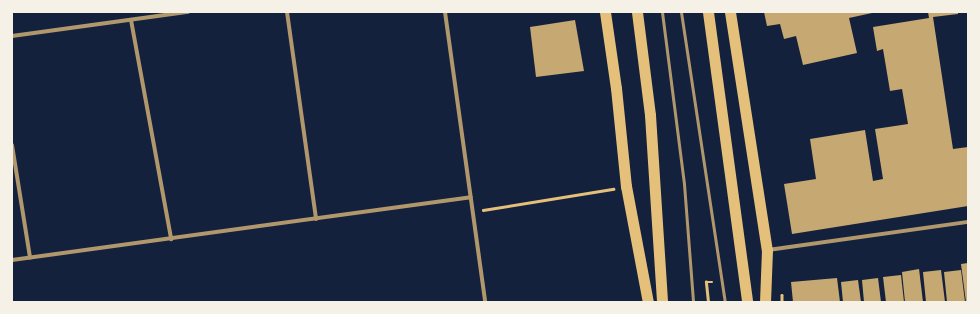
<!DOCTYPE html>
<style>
body{margin:0}
#map{position:relative;width:980px;height:314px;overflow:hidden;background:#14213d;font-family:"Public Sans",sans-serif}
div>[style]{position:absolute}
[style*='--x']{left:calc(var(--x)*1px);top:calc(var(--y)*1px);width:calc(var(--w)*1px);rotate:calc(var(--a)*1deg)}
.building>*{inset:0;background:#c6a872}
.path>*{height:2.5px;margin:-1.25px;padding:0 1.25px;transform-origin:1.25px;border-radius:1.25px;background:#e5c07b}
.service>*{height:3px;margin:-1.5px;padding:0 1.5px;transform-origin:1.5px;border-radius:1.5px;background:#b1986c}
.minor>*{height:4px;margin:-2px;padding:0 2px;transform-origin:2px;border-radius:2px;background:#b1986c}
.trunk>*{height:11px;margin:-5.5px;padding:0 5.5px;transform-origin:5.5px;border-radius:5.5px;background:#e5c07b}
span{translate:-50% -50%;white-space:nowrap;text-align:center;line-height:1.15;-webkit-text-stroke:3.5px #f6f1e7;paint-order:stroke}
.frame{position:absolute;inset:0;border:13px solid #f6f1e7;pointer-events:none}
</style>
<div id="map">
<div class="building">
<i style="clip-path:polygon(764px 12px,872px 12px,872px 13px,849px 18px,857px 53px,803px 65px,796px 36px,784px 39px,780px 24px,767px 26px)"></i>
<i style="clip-path:polygon(928px 12px,958px 12px,958px 14px,933px 17px,953px 149px,968px 147px,968px 206px,792px 234px,784px 184px,816px 179px,810px 139px,865px 130px,873px 181px,883px 179px,875px 129px,908px 124px,902px 89px,890px 91px,883px 49px,877px 51px,873px 27px,929px 18px)"></i>
<i style="clip-path:polygon(575px 20px,584px 71px,536px 77px,530px 27px)"></i>
<i style="clip-path:polygon(968px 263px,968px 302px,966px 302px,961px 264px)"></i>
<i style="clip-path:polygon(919px 269px,923px 302px,905px 302px,902px 272px)"></i>
<i style="clip-path:polygon(941px 270px,945px 302px,926px 302px,923px 272px)"></i>
<i style="clip-path:polygon(961px 270px,965px 302px,947px 302px,944px 272px)"></i>
<i style="clip-path:polygon(901px 275px,904px 302px,886px 302px,883px 277px)"></i>
<i style="clip-path:polygon(837px 278px,840px 302px,793px 302px,791px 282px)"></i>
<i style="clip-path:polygon(878px 278px,881px 302px,864px 302px,862px 280px)"></i>
<i style="clip-path:polygon(858px 280px,861px 302px,843px 302px,841px 282px)"></i>
</div>
<div class="path">
<i style="--x:483;--y:210;--w:132;--a:-9.2"></i>
<i style="--x:782;--y:295;--w:7;--a:90"></i>
<i style="--x:708;--y:302;--w:20;--a:-96"></i>
<i style="--x:706;--y:282;--w:6;--a:0"></i>
</div>
<div class="service">
<i style="--x:662;--y:12;--w:173;--a:82.7"></i>
<i style="--x:684;--y:184;--w:118;--a:85.6"></i>
<i style="--x:681;--y:12;--w:293;--a:81.4"></i>
</div>
<div class="minor">
<i style="--x:287;--y:12;--w:209;--a:82"></i>
<i style="--x:445;--y:12;--w:293;--a:82.1"></i>
<i style="--x:131;--y:20;--w:223;--a:79.6"></i>
<i style="--x:12;--y:36;--w:178;--a:-7.8"></i>
<i style="--x:12;--y:145;--w:114;--a:80.9"></i>
<i style="--x:768;--y:250;--w:202;--a:-8"></i>
<i style="--x:12;--y:260;--w:463;--a:-7.8"></i>
</div>
<div class="trunk">
<i style="--x:605;--y:12;--w:77;--a:81.8"></i>
<i style="--x:616;--y:88;--w:99;--a:84.2"></i>
<i style="--x:626;--y:186;--w:118;--a:79.3"></i>
<i style="--x:637;--y:12;--w:104;--a:82.8"></i>
<i style="--x:650;--y:115;--w:187;--a:86.3"></i>
<i style="--x:708;--y:12;--w:293;--a:82.3"></i>
<i style="--x:730;--y:12;--w:241;--a:81.2"></i>
<i style="--x:767;--y:250;--w:52;--a:92.2"></i>
</div>
<div class="frame"></div>
</div>
